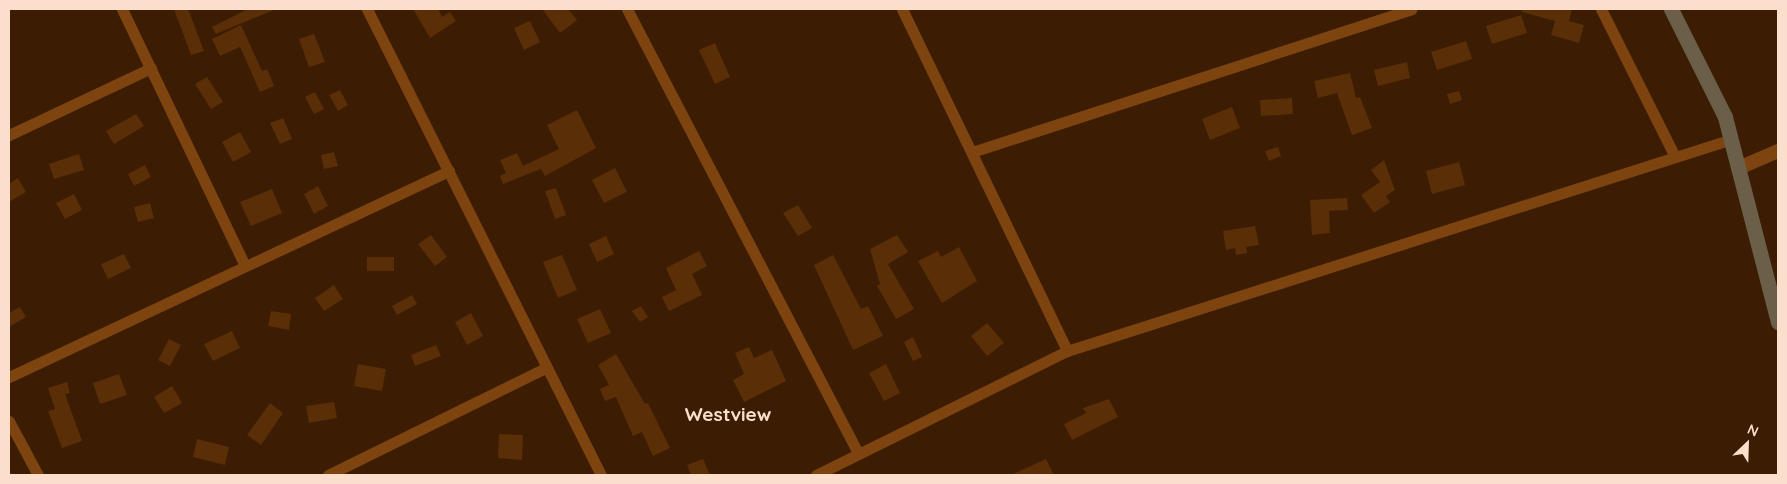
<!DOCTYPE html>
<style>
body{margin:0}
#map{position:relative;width:1787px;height:484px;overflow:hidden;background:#3c1d03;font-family:Quicksand,sans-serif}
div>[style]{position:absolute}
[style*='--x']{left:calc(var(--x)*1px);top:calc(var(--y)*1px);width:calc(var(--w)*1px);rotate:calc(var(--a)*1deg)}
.building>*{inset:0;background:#5a2e06}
.minor>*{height:11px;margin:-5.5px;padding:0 5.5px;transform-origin:5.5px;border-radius:5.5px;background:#7e440f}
.tertiary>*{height:14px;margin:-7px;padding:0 7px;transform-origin:7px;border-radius:7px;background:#7e440f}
.secondary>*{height:15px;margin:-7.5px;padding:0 7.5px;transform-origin:7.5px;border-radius:7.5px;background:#6b5f4a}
span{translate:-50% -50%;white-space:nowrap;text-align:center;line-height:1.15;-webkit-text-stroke:4.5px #3c1d03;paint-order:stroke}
.district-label{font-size:19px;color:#fbdfcc;font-weight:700}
.frame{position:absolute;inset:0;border:10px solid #fbdfcc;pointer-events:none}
.north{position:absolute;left:1722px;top:419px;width:50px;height:50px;-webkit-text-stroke:4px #3c1d03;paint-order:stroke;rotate:24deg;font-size:14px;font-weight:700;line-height:20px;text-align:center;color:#fbdfcc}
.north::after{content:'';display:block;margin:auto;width:18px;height:22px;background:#fbdfcc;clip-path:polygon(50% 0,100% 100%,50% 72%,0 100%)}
</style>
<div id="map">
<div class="building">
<i style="clip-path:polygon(174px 9px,188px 9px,204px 51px,191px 55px)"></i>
<i style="clip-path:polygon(248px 9px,276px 9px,216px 34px,212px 27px)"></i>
<i style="clip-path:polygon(413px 9px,438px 9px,442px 17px,450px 12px,456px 21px,430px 38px)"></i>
<i style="clip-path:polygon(542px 9px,568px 9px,577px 20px,560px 33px)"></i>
<i style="clip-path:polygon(1522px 9px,1572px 9px,1569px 21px,1584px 25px,1579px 43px,1551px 35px,1555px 21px,1522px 12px)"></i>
<i style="clip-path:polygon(1521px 15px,1527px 33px,1492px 44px,1486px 26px)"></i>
<i style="clip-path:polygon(530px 21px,540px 42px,524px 50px,514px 28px)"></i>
<i style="clip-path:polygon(241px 25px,262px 71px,267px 69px,274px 86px,260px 92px,240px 47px,220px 56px,212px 39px)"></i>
<i style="clip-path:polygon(314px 34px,325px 62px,309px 67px,299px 39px)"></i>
<i style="clip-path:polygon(1466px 41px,1472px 59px,1437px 70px,1431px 52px)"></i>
<i style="clip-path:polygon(715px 43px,730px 77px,715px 84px,699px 50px)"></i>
<i style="clip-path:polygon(1407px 62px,1410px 78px,1378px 86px,1374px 70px)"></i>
<i style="clip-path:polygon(1350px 73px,1356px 98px,1360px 97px,1372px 128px,1352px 135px,1337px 93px,1318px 98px,1314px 81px)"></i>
<i style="clip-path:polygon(207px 77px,223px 102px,211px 109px,195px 84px)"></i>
<i style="clip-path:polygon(340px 90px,348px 105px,338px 111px,329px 95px)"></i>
<i style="clip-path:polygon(1459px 91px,1462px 100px,1450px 104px,1447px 94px)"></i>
<i style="clip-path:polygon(315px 92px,324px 109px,314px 114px,305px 97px)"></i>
<i style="clip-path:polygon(1292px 98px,1293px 114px,1261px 116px,1260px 100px)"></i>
<i style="clip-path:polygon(1232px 107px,1240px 128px,1210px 140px,1202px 119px)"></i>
<i style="clip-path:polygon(577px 110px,596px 148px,545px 176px,541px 169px,503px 184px,500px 176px,506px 173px,500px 160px,517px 153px,523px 166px,559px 149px,547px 125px)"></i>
<i style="clip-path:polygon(136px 114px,144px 126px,114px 144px,106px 131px)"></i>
<i style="clip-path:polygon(283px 118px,292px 139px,280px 144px,270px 123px)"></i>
<i style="clip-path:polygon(240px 132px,251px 152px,233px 162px,222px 142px)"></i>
<i style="clip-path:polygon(1278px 147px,1281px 156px,1269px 161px,1265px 151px)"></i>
<i style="clip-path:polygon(334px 152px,338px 166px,324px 169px,321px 155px)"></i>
<i style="clip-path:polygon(79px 154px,84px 170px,54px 179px,49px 164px)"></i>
<i style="clip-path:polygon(1384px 160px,1395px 190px,1386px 196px,1390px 202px,1374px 213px,1361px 195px,1380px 182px,1371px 170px)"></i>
<i style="clip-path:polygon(1459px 162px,1465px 185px,1432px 194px,1426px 171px)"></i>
<i style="clip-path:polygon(145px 165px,151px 177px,134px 186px,128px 174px)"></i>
<i style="clip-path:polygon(615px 168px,627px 192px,604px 203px,592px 180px)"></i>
<i style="clip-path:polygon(18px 178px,26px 192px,9px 202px,9px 184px)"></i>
<i style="clip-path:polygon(318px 186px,328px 206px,314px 214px,304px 194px)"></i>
<i style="clip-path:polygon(556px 188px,566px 215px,555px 219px,545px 191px)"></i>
<i style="clip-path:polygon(272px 189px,282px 213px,251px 226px,240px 202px)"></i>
<i style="clip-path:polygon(74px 194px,82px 210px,65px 219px,56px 203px)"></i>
<i style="clip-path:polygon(1347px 198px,1348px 210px,1329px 211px,1330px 233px,1312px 235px,1310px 200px)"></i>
<i style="clip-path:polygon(150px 203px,154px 218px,138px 222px,134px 207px)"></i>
<i style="clip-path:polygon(798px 205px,812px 228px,798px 236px,783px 213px)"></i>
<i style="clip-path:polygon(1255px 226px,1259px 245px,1246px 247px,1247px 253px,1236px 255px,1235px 248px,1226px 250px,1223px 231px)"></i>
<i style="clip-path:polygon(431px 235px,447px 257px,435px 266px,418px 244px)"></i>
<i style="clip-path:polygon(897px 235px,908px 252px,888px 264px,914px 309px,896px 319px,877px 286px,880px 284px,870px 249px)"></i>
<i style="clip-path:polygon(606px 236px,614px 254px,597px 262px,589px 244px)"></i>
<i style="clip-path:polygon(959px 247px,977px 281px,942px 303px,918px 261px,938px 251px,941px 257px)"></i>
<i style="clip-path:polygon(699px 251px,707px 266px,692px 274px,702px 295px,669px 311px,662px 297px,676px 290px,666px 268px)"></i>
<i style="clip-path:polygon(124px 254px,131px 268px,108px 279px,101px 264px)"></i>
<i style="clip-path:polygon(562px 255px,577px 290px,558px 298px,543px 262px)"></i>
<i style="clip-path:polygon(833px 255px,861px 309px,868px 306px,883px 336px,853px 350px,814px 265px)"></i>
<i style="clip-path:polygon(367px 257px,394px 257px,394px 271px,367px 271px)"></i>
<i style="clip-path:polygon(334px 285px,343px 299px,324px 311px,315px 298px)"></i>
<i style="clip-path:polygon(412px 295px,417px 304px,397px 315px,392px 306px)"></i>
<i style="clip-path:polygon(641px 306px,648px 317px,640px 322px,632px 311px)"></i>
<i style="clip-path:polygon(20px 307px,26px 317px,9px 327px,9px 313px)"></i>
<i style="clip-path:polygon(600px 309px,611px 333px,588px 343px,577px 319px)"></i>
<i style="clip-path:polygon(271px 311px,291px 314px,289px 330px,268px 326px)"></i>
<i style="clip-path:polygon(471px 313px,483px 336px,467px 345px,455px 322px)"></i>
<i style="clip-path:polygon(987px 323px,1004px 343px,987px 356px,971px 336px)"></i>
<i style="clip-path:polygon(232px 331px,240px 348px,213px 361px,204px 344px)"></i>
<i style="clip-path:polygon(913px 337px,922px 357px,913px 361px,904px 342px)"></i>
<i style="clip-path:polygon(169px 339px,181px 345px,170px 366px,158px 360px)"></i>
<i style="clip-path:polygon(436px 345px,441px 356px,415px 366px,411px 355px)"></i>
<i style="clip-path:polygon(749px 347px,754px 358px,772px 350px,786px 381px,744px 402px,733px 380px,744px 374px,735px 353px)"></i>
<i style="clip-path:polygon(616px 354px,645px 404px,648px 403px,670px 448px,653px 456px,642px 432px,633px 436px,616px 397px,605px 401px,600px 389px,609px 385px,598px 365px)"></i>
<i style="clip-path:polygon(358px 364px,386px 369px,382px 391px,354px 386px)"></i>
<i style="clip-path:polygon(886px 364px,900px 393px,884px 401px,869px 373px)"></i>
<i style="clip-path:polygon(119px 374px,127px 395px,100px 404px,93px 383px)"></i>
<i style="clip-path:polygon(67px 382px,70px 393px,65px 394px,82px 441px,62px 448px,48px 411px,55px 409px,48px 388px)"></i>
<i style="clip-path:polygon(172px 386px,182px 403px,164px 413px,154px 397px)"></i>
<i style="clip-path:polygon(1109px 399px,1118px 417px,1072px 440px,1064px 424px,1086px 413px,1083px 408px)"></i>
<i style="clip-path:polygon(334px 402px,337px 418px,309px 423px,306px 406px)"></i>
<i style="clip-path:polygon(270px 403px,283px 413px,261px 445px,247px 435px)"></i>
<i style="clip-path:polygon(499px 434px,523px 435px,522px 460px,498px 458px)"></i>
<i style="clip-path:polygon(197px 439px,229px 447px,225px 465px,193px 457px)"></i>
<i style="clip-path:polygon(703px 459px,710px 475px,691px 475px,687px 465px)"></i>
<i style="clip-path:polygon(1046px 459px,1054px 475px,1011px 475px)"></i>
</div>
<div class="minor">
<i style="--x:122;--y:9;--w:285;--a:64.4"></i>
<i style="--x:367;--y:9;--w:521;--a:63.34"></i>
<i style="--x:627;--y:9;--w:500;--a:62.51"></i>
<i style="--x:902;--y:9;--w:380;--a:64.2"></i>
<i style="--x:1601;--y:9;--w:165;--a:63.4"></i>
<i style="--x:9;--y:135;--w:157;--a:-25.3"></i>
<i style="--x:972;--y:152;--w:462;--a:-18"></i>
<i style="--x:9;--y:377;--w:486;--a:-25.1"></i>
<i style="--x:9;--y:421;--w:61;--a:61.8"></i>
<i style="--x:328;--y:475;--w:242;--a:-26.2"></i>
<i style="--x:816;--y:475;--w:280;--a:-26.3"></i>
<i style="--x:1067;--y:351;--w:698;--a:-17.68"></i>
</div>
<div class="tertiary">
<i style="--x:1741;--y:167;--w:40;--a:-23.4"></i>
</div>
<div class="secondary">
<i style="--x:1671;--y:9;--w:121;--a:63.4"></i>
<i style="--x:1725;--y:117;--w:212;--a:75.5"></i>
</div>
<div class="district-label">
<span style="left:728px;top:415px">Westview</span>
</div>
<div class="frame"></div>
<div class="north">N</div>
</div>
